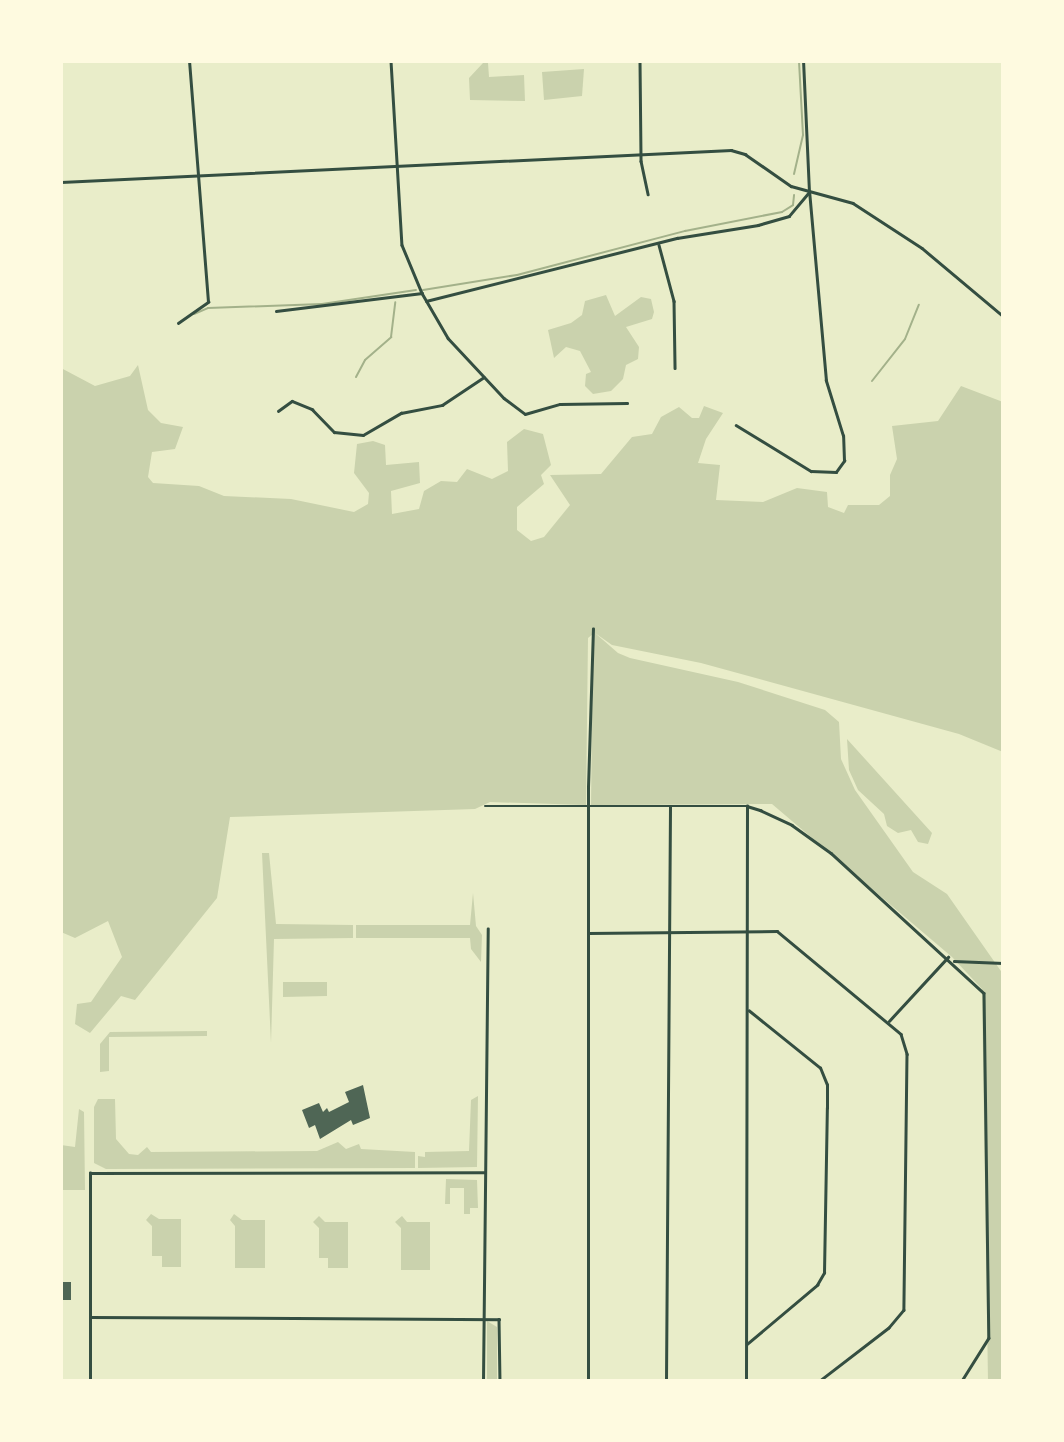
<!DOCTYPE html>
<style>
body{margin:0}
#map{position:relative;width:1064px;height:1442px;overflow:hidden;background:#e9edc9;font-family:Overpass,sans-serif}
div>[style]{position:absolute}
[style*='--x']{left:calc(var(--x)*1px);top:calc(var(--y)*1px);width:calc(var(--w)*1px);rotate:calc(var(--a)*1deg)}
.green>*{inset:0;background:#cad2ad}
.stream>*{height:2px;margin:-1px;padding:0 1px;transform-origin:1px;border-radius:1px;background:#a3b18a}
.building>*{inset:0;background:#4f6655}
.minor>*{height:2.5px;margin:-1.25px;padding:0 1.25px;transform-origin:1.25px;border-radius:1.25px;background:#344e41}
span{translate:-50% -50%;white-space:nowrap;text-align:center;line-height:1.15;-webkit-text-stroke:5px #fefae0;paint-order:stroke}
.frame{position:absolute;inset:0;border:63px solid #fefae0;pointer-events:none}
</style>
<div id="map">
<div class="green">
<i style="clip-path:polygon(483px 63px,488px 63px,489px 77px,524px 75px,525px 101px,470px 100px,469px 78px)"></i>
<i style="clip-path:polygon(584px 69px,582px 96px,544px 100px,542px 72px)"></i>
<i style="clip-path:polygon(606px 295px,615px 316px,641px 297px,651px 299px,654px 312px,652px 319px,626px 327px,639px 347px,638px 359px,626px 365px,623px 379px,611px 391px,593px 394px,585px 386px,586px 374px,591px 372px,580px 351px,566px 347px,554px 358px,548px 330px,571px 323px,582px 315px,585px 301px)"></i>
<i style="clip-path:polygon(138px 365px,148px 410px,161px 423px,183px 427px,175px 449px,152px 452px,148px 477px,153px 483px,199px 486px,224px 496px,291px 499px,354px 512px,368px 504px,369px 493px,354px 473px,357px 444px,373px 441px,385px 445px,386px 465px,419px 462px,420px 483px,391px 491px,392px 514px,419px 509px,424px 491px,441px 481px,457px 482px,467px 469px,492px 479px,508px 471px,507px 442px,524px 429px,543px 434px,551px 465px,541px 475px,544px 484px,517px 507px,517px 530px,531px 541px,544px 537px,570px 505px,550px 475px,601px 474px,632px 437px,652px 434px,661px 417px,679px 407px,692px 418px,699px 418px,704px 406px,723px 413px,706px 439px,698px 463px,720px 465px,716px 500px,763px 502px,797px 488px,827px 492px,828px 507px,844px 513px,848px 505px,879px 505px,890px 496px,890px 475px,897px 459px,892px 426px,938px 421px,961px 386px,1003px 402px,1003px 752px,959px 734px,701px 663px,612px 645px,595px 633px,618px 653px,630px 658px,738px 682px,825px 710px,839px 722px,841px 759px,855px 790px,913px 872px,947px 894px,1003px 974px,1003px 1381px,988px 1381px,982px 989px,952px 957px,772px 804px,591px 805px,593px 634px,588px 638px,586px 805px,490px 802px,475px 809px,230px 817px,217px 898px,135px 1000px,121px 996px,90px 1033px,75px 1024px,77px 1004px,91px 1002px,122px 957px,108px 921px,75px 938px,61px 932px,61px 368px,95px 386px,130px 376px)"></i>
<i style="clip-path:polygon(847px 739px,932px 833px,928px 844px,918px 842px,911px 830px,898px 833px,887px 826px,884px 814px,858px 790px,849px 770px)"></i>
<i style="clip-path:polygon(262px 853px,269px 853px,276px 924px,353px 925px,353px 938px,274px 939px,271px 1043px)"></i>
<i style="clip-path:polygon(473px 893px,476px 926px,482px 935px,481px 962px,471px 949px,470px 938px,356px 938px,356px 925px,470px 925px)"></i>
<i style="clip-path:polygon(283px 982px,327px 982px,327px 996px,283px 997px)"></i>
<i style="clip-path:polygon(207px 1031px,207px 1036px,109px 1037px,109px 1071px,100px 1072px,100px 1044px,110px 1032px)"></i>
<i style="clip-path:polygon(478px 1096px,477px 1167px,418px 1168px,418px 1156px,425px 1157px,425px 1152px,469px 1151px,471px 1100px)"></i>
<i style="clip-path:polygon(98px 1099px,115px 1099px,116px 1139px,129px 1154px,138px 1155px,147px 1147px,151px 1152px,317px 1151px,338px 1142px,346px 1149px,359px 1144px,361px 1149px,415px 1152px,415px 1168px,106px 1169px,94px 1163px,94px 1107px)"></i>
<i style="clip-path:polygon(79px 1109px,84px 1112px,85px 1190px,61px 1190px,61px 1145px,75px 1147px)"></i>
<i style="clip-path:polygon(446px 1179px,477px 1180px,478px 1208px,470px 1208px,470px 1214px,464px 1214px,464px 1188px,450px 1188px,450px 1204px,445px 1204px)"></i>
<i style="clip-path:polygon(151px 1214px,159px 1219px,181px 1219px,181px 1267px,162px 1267px,162px 1256px,152px 1256px,152px 1226px,146px 1220px)"></i>
<i style="clip-path:polygon(234px 1214px,242px 1220px,265px 1220px,265px 1268px,235px 1268px,235px 1226px,230px 1220px)"></i>
<i style="clip-path:polygon(319px 1216px,325px 1222px,348px 1222px,348px 1268px,328px 1268px,328px 1258px,319px 1258px,319px 1228px,313px 1222px)"></i>
<i style="clip-path:polygon(402px 1216px,407px 1222px,430px 1222px,430px 1270px,401px 1270px,401px 1228px,395px 1222px)"></i>
<i style="clip-path:polygon(487px 1321px,497px 1327px,497px 1381px,487px 1381px)"></i>
</div>
<div class="stream">
<i style="--x:794;--y:174;--w:40;--a:-77"></i>
<i style="--x:803;--y:135;--w:74;--a:-93.1"></i>
<i style="--x:423;--y:290;--w:95;--a:-9.1"></i>
<i style="--x:517;--y:275;--w:174;--a:-14.7"></i>
<i style="--x:685;--y:231;--w:99;--a:-11.1"></i>
<i style="--x:782;--y:212;--w:13;--a:-32"></i>
<i style="--x:793;--y:205;--w:10;--a:-84"></i>
<i style="--x:194;--y:314;--w:15;--a:-23"></i>
<i style="--x:208;--y:308;--w:114;--a:-2"></i>
<i style="--x:322;--y:304;--w:95;--a:-8.5"></i>
<i style="--x:356;--y:377;--w:19;--a:-62"></i>
<i style="--x:365;--y:360;--w:35;--a:-41"></i>
<i style="--x:391;--y:337;--w:35;--a:-83"></i>
<i style="--x:872;--y:381;--w:53;--a:-51.8"></i>
<i style="--x:905;--y:339;--w:37;--a:-68"></i>
</div>
<div class="building">
<i style="clip-path:polygon(363px 1085px,370px 1118px,353px 1125px,351px 1120px,320px 1139px,315px 1125px,309px 1128px,302px 1110px,319px 1103px,323px 1112px,327px 1108px,329px 1112px,349px 1102px,345px 1092px)"></i>
<i style="clip-path:polygon(61px 1282px,71px 1282px,71px 1300px,61px 1300px)"></i>
</div>
<div class="minor">
<i style="--x:391;--y:61;--w:184;--a:86.6"></i>
<i style="--x:402;--y:245;--w:52;--a:67.4"></i>
<i style="--x:422;--y:293;--w:52;--a:60"></i>
<i style="--x:448;--y:338;--w:82;--a:47"></i>
<i style="--x:504;--y:398;--w:26;--a:37"></i>
<i style="--x:525;--y:414;--w:36;--a:-16"></i>
<i style="--x:560;--y:404;--w:67;--a:-0.9"></i>
<i style="--x:640;--y:61;--w:100;--a:89.4"></i>
<i style="--x:641;--y:161;--w:34;--a:78"></i>
<i style="--x:61;--y:182;--w:671;--a:-2.73"></i>
<i style="--x:731;--y:150;--w:15;--a:16"></i>
<i style="--x:745;--y:154;--w:56;--a:34.8"></i>
<i style="--x:791;--y:186;--w:64;--a:15.3"></i>
<i style="--x:853;--y:203;--w:82;--a:33.1"></i>
<i style="--x:922;--y:248;--w:106;--a:40"></i>
<i style="--x:659;--y:245;--w:58;--a:75"></i>
<i style="--x:674;--y:301;--w:67;--a:89.1"></i>
<i style="--x:426;--y:301;--w:259;--a:-14.1"></i>
<i style="--x:677;--y:238;--w:82;--a:-9.1"></i>
<i style="--x:758;--y:225;--w:32;--a:-16"></i>
<i style="--x:789;--y:216;--w:31;--a:-50"></i>
<i style="--x:276;--y:311;--w:147;--a:-7"></i>
<i style="--x:178;--y:323;--w:37;--a:-35"></i>
<i style="--x:208;--y:302;--w:242;--a:-94.5"></i>
<i style="--x:278;--y:411;--w:17;--a:-36"></i>
<i style="--x:292;--y:401;--w:22;--a:22"></i>
<i style="--x:312;--y:409;--w:32;--a:46"></i>
<i style="--x:334;--y:432;--w:29;--a:6"></i>
<i style="--x:363;--y:435;--w:44;--a:-30.1"></i>
<i style="--x:401;--y:413;--w:42;--a:-11"></i>
<i style="--x:442;--y:405;--w:50;--a:-33.7"></i>
<i style="--x:736;--y:425;--w:88;--a:31.5"></i>
<i style="--x:811;--y:471;--w:25;--a:2"></i>
<i style="--x:836;--y:472;--w:14;--a:-54"></i>
<i style="--x:844;--y:461;--w:25;--a:-92"></i>
<i style="--x:843;--y:436;--w:58;--a:-107.2"></i>
<i style="--x:826;--y:381;--w:190;--a:-95.1"></i>
<i style="--x:809;--y:192;--w:131;--a:-92.6"></i>
<i style="--x:485;--y:806;--w:262;--a:0"></i>
<i style="--x:747;--y:806;--w:14;--a:17"></i>
<i style="--x:760;--y:810;--w:35;--a:25"></i>
<i style="--x:792;--y:825;--w:48;--a:35.7"></i>
<i style="--x:831;--y:853;--w:207;--a:42.5"></i>
<i style="--x:984;--y:993;--w:345;--a:89.2"></i>
<i style="--x:989;--y:1338;--w:51;--a:122.1"></i>
<i style="--x:588;--y:933;--w:189;--a:-0.6"></i>
<i style="--x:777;--y:931;--w:161;--a:39.7"></i>
<i style="--x:901;--y:1034;--w:21;--a:73"></i>
<i style="--x:907;--y:1054;--w:256;--a:90.7"></i>
<i style="--x:904;--y:1310;--w:23;--a:130"></i>
<i style="--x:889;--y:1328;--w:87;--a:142.5"></i>
<i style="--x:954;--y:961;--w:49;--a:2.3"></i>
<i style="--x:889;--y:1021;--w:87;--a:-47.3"></i>
<i style="--x:90;--y:1317;--w:409;--a:0.3"></i>
<i style="--x:499;--y:1319;--w:62;--a:89.1"></i>
<i style="--x:747;--y:1344;--w:92;--a:-40.1"></i>
<i style="--x:817;--y:1285;--w:14;--a:-60"></i>
<i style="--x:824;--y:1273;--w:165;--a:-89"></i>
<i style="--x:827;--y:1108;--w:23;--a:-90"></i>
<i style="--x:827;--y:1085;--w:18;--a:-112"></i>
<i style="--x:820;--y:1068;--w:91;--a:-141.2"></i>
<i style="--x:90;--y:1381;--w:208;--a:-90"></i>
<i style="--x:90;--y:1173;--w:394;--a:-0.1"></i>
<i style="--x:483;--y:1381;--w:452;--a:-89.4"></i>
<i style="--x:588;--y:1381;--w:594;--a:-90"></i>
<i style="--x:588;--y:787;--w:158;--a:-88.2"></i>
<i style="--x:666;--y:1381;--w:574;--a:-89.6"></i>
<i style="--x:746;--y:1381;--w:575;--a:-89.9"></i>
</div>
<div class="frame"></div>
</div>
